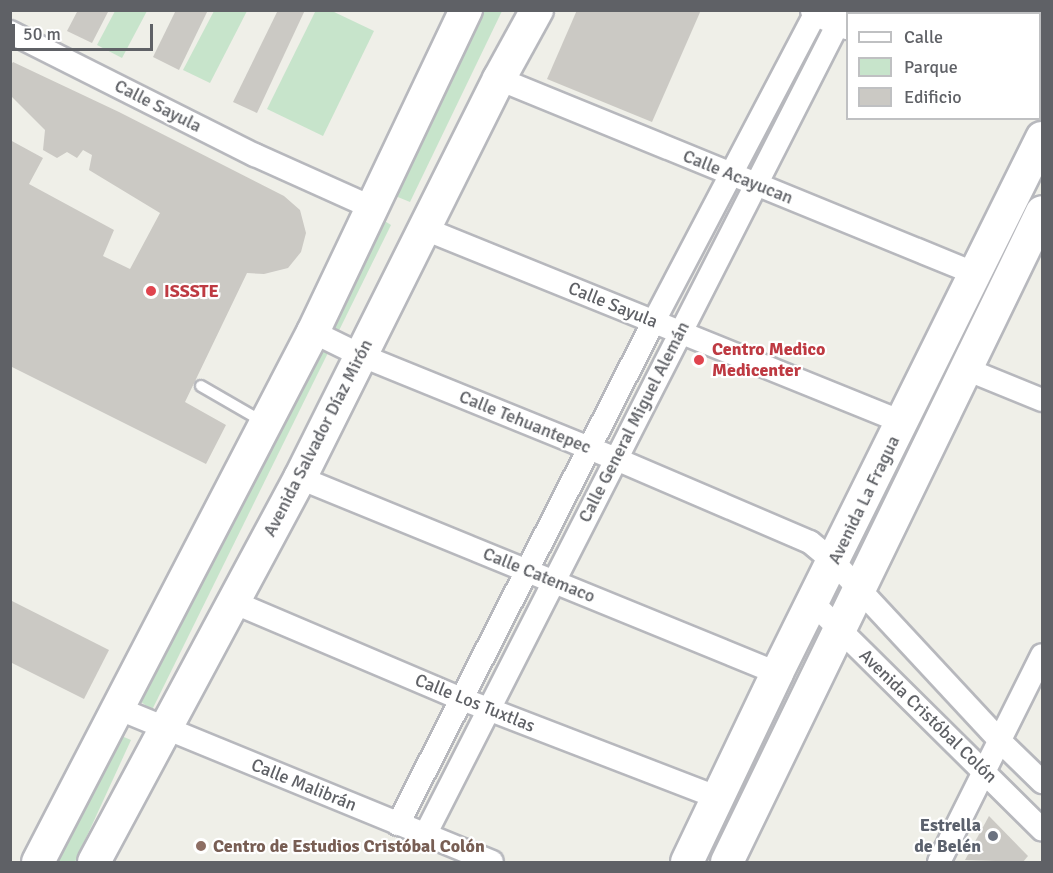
<!DOCTYPE html>
<meta charset="utf-8">
<style>
body{margin:0}
#map{position:relative;width:1053px;height:873px;overflow:hidden;background:#efefe8;font-family:Signika,sans-serif}
div>[style]{position:absolute}
[style*='--x']{left:calc(var(--x)*1px);top:calc(var(--y)*1px);width:calc(var(--w)*1px);rotate:calc(var(--a)*1deg)}
.green>*{inset:0;background:#c7e4cb}
.building>*{inset:0;background:#cbc9c4}
.roads{filter:drop-shadow(2px 0 #b7b8bd) drop-shadow(-2px 0 #b7b8bd) drop-shadow(0 2px #b7b8bd) drop-shadow(0 -2px #b7b8bd)}
.lane>*{height:10px;margin:-5px;padding:0 5px;transform-origin:5px;border-radius:5px;background:#fff}
.street>*{height:22px;margin:-11px;padding:0 11px;transform-origin:11px;border-radius:11px;background:#fff}
.secondary>*{height:32px;margin:-16px;padding:0 16px;transform-origin:16px;border-radius:16px;background:#fff}
.dots>*{width:16px;height:16px;translate:-50% -50%;box-sizing:border-box;border:3px solid #fff;border-radius:50%}
span{translate:-50% -50%;white-space:nowrap;text-align:center;line-height:1.15;-webkit-text-stroke:4.5px #fff;paint-order:stroke}
.street-label{font-size:18px;color:#5f6166}
.health-label{font-size:18px;color:#be3a42;font-weight:700}
.left{translate:0 -50%;text-align:left}
.worship-label{font-size:18px;color:#5b616d;font-weight:700}
.right{translate:-100% -50%;text-align:right}
.education-label{font-size:18px;color:#785e54;font-weight:700}
.frame{position:absolute;inset:0;border:12px solid #5f6166;pointer-events:none}
.legend{position:absolute;left:846px;top:12px;width:195px;height:108px;box-sizing:border-box;background:#fff;border:2px solid #bfc0c2;margin:0;padding:8px 10px;list-style:none;font-size:18px;color:#5f6166}
.legend li{display:flex;align-items:center;gap:12px;height:30px}
.legend b{width:30px;border:2px solid #bfc0c2}
.scale{position:absolute;left:12px;top:24px;width:141px;height:27px;box-sizing:border-box;border:3px solid #5f6166;border-top:0;padding-left:8px;font-size:18px;line-height:21px;white-space:nowrap;color:#5f6166;-webkit-text-stroke:4px #fff;paint-order:stroke}
</style>
<div id="map">
<div class="green">
<i style="clip-path:polygon(316px 10px,332px 11px,374px 31px,323px 136px,267px 109px)"></i>
<i style="clip-path:polygon(115px 11px,147px 11px,122px 58px,97px 45px)"></i>
<i style="clip-path:polygon(214px 11px,247px 11px,210px 83px,183px 70px)"></i>
<i style="clip-path:polygon(479px 11px,502px 11px,410px 202px,388px 193px)"></i>
<i style="clip-path:polygon(377px 216px,391px 225px,152px 710px,133px 696px)"></i>
<i style="clip-path:polygon(112px 732px,131px 740px,75px 862px,47px 862px)"></i>
</div>
<div class="building">
<i style="clip-path:polygon(78px 10px,109px 10px,92px 43px,67px 31px)"></i>
<i style="clip-path:polygon(176px 10px,208px 10px,179px 70px,153px 57px)"></i>
<i style="clip-path:polygon(278px 10px,305px 10px,257px 113px,233px 102px)"></i>
<i style="clip-path:polygon(577px 10px,701px 10px,652px 122px,547px 79px)"></i>
<i style="clip-path:polygon(13px 62px,119px 112px,284px 196px,300px 210px,306px 233px,301px 252px,288px 268px,264px 274px,247px 273px,185px 402px,226px 425px,206px 464px,10px 366px,10px 140px,43px 158px,29px 184px,114px 230px,103px 256px,130px 269px,160px 213px,89px 170px,92px 155px,83px 150px,77px 158px,67px 152px,57px 158px,43px 150px,45px 130px,10px 95px,10px 66px)"></i>
<i style="clip-path:polygon(10px 600px,109px 650px,84px 699px,10px 662px)"></i>
<i style="clip-path:polygon(989px 816px,1028px 856px,1023px 862px,965px 860px)"></i>
</div>
<div class="roads">
<div class="lane">
<i style="--x:201;--y:386;--w:74;--a:30"></i>
</div>
<div class="street">
<i style="--x:10;--y:32;--w:274;--a:26.7"></i>
<i style="--x:255;--y:155;--w:129;--a:24.2"></i>
<i style="--x:499;--y:79;--w:515;--a:22.23"></i>
<i style="--x:425;--y:229;--w:515;--a:22.03"></i>
<i style="--x:313;--y:332;--w:52;--a:26.1"></i>
<i style="--x:360;--y:355;--w:276;--a:22.1"></i>
<i style="--x:616;--y:459;--w:211;--a:23.2"></i>
<i style="--x:810;--y:542;--w:30;--a:40"></i>
<i style="--x:833;--y:561;--w:246;--a:47.1"></i>
<i style="--x:1000;--y:741;--w:59;--a:44.3"></i>
<i style="--x:966;--y:369;--w:82;--a:22.2"></i>
<i style="--x:300;--y:478;--w:515;--a:22.23"></i>
<i style="--x:233;--y:602;--w:249;--a:23"></i>
<i style="--x:462;--y:699;--w:274;--a:21.1"></i>
<i style="--x:813;--y:603;--w:322;--a:44.7"></i>
<i style="--x:117;--y:708;--w:405;--a:22.3"></i>
<i style="--x:398;--y:824;--w:564;--a:-63.03"></i>
<i style="--x:654;--y:321;--w:351;--a:-62.3"></i>
<i style="--x:425;--y:835;--w:926;--a:-63.02"></i>
<i style="--x:939;--y:862;--w:231;--a:-63.5"></i>
</div>
<div class="secondary">
<i style="--x:817;--y:10;--w:34;--a:23"></i>
<i style="--x:898;--y:10;--w:8;--a:30"></i>
<i style="--x:1040;--y:68;--w:2;--a:27"></i>
<i style="--x:1040;--y:102;--w:2;--a:27"></i>
<i style="--x:38;--y:862;--w:597;--a:-62.58"></i>
<i style="--x:313;--y:332;--w:357;--a:-64.6"></i>
<i style="--x:94;--y:862;--w:436;--a:-61.8"></i>
<i style="--x:300;--y:478;--w:446;--a:-63.5"></i>
<i style="--x:499;--y:79;--w:79;--a:-61.2"></i>
<i style="--x:687;--y:862;--w:209;--a:-64.5"></i>
<i style="--x:777;--y:673;--w:597;--a:-63.65"></i>
<i style="--x:727;--y:862;--w:722;--a:-64.14"></i>
</div>
</div>
<div class="dots">
<i style="left:151px;top:291px;background:#e0444e"></i>
<i style="left:699px;top:360px;background:#e0444e"></i>
<i style="left:993px;top:836px;background:#6b7280"></i>
<i style="left:201px;top:846px;background:#8d6e63"></i>
</div>
<div class="street-label">
<span style="left:158px;top:106px;rotate:27deg">Calle Sayula</span>
<span style="left:738px;top:177px;rotate:22deg">Calle Acayucan</span>
<span style="left:613px;top:305px;rotate:22deg">Calle Sayula</span>
<span style="left:525px;top:422px;rotate:22deg">Calle Tehuantepec</span>
<span style="left:634px;top:422px;rotate:-63deg">Calle General Miguel Alemán</span>
<span style="left:318px;top:438px;rotate:-63deg">Avenida Salvador Díaz Mirón</span>
<span style="left:864px;top:500px;rotate:-64deg">Avenida La Fragua</span>
<span style="left:539px;top:575px;rotate:22deg">Calle Catemaco</span>
<span style="left:475px;top:703px;rotate:22deg">Calle Los Tuxtlas</span>
<span style="left:928px;top:716px;rotate:44deg">Avenida Cristóbal Colón</span>
<span style="left:304px;top:785px;rotate:22deg">Calle Malibrán</span>
</div>
<div class="health-label">
<span class="left" style="left:164px;top:291px">ISSSTE</span>
<span class="left" style="left:712px;top:360px">Centro Medico<br>Medicenter</span>
</div>
<div class="worship-label">
<span class="right" style="left:981px;top:836px">Estrella<br>de Belén</span>
</div>
<div class="education-label">
<span class="left" style="left:213px;top:846px">Centro de Estudios Cristóbal Colón</span>
</div>
<div class="frame"></div>
<ul class="legend">
<li><b style="height:8px;background:#fff"></b>Calle</li>
<li><b style="height:16px;background:#c7e4cb"></b>Parque</li>
<li><b style="height:16px;background:#cbc9c4"></b>Edificio</li>
</ul>
<div class="scale">50 m</div>
</div>
